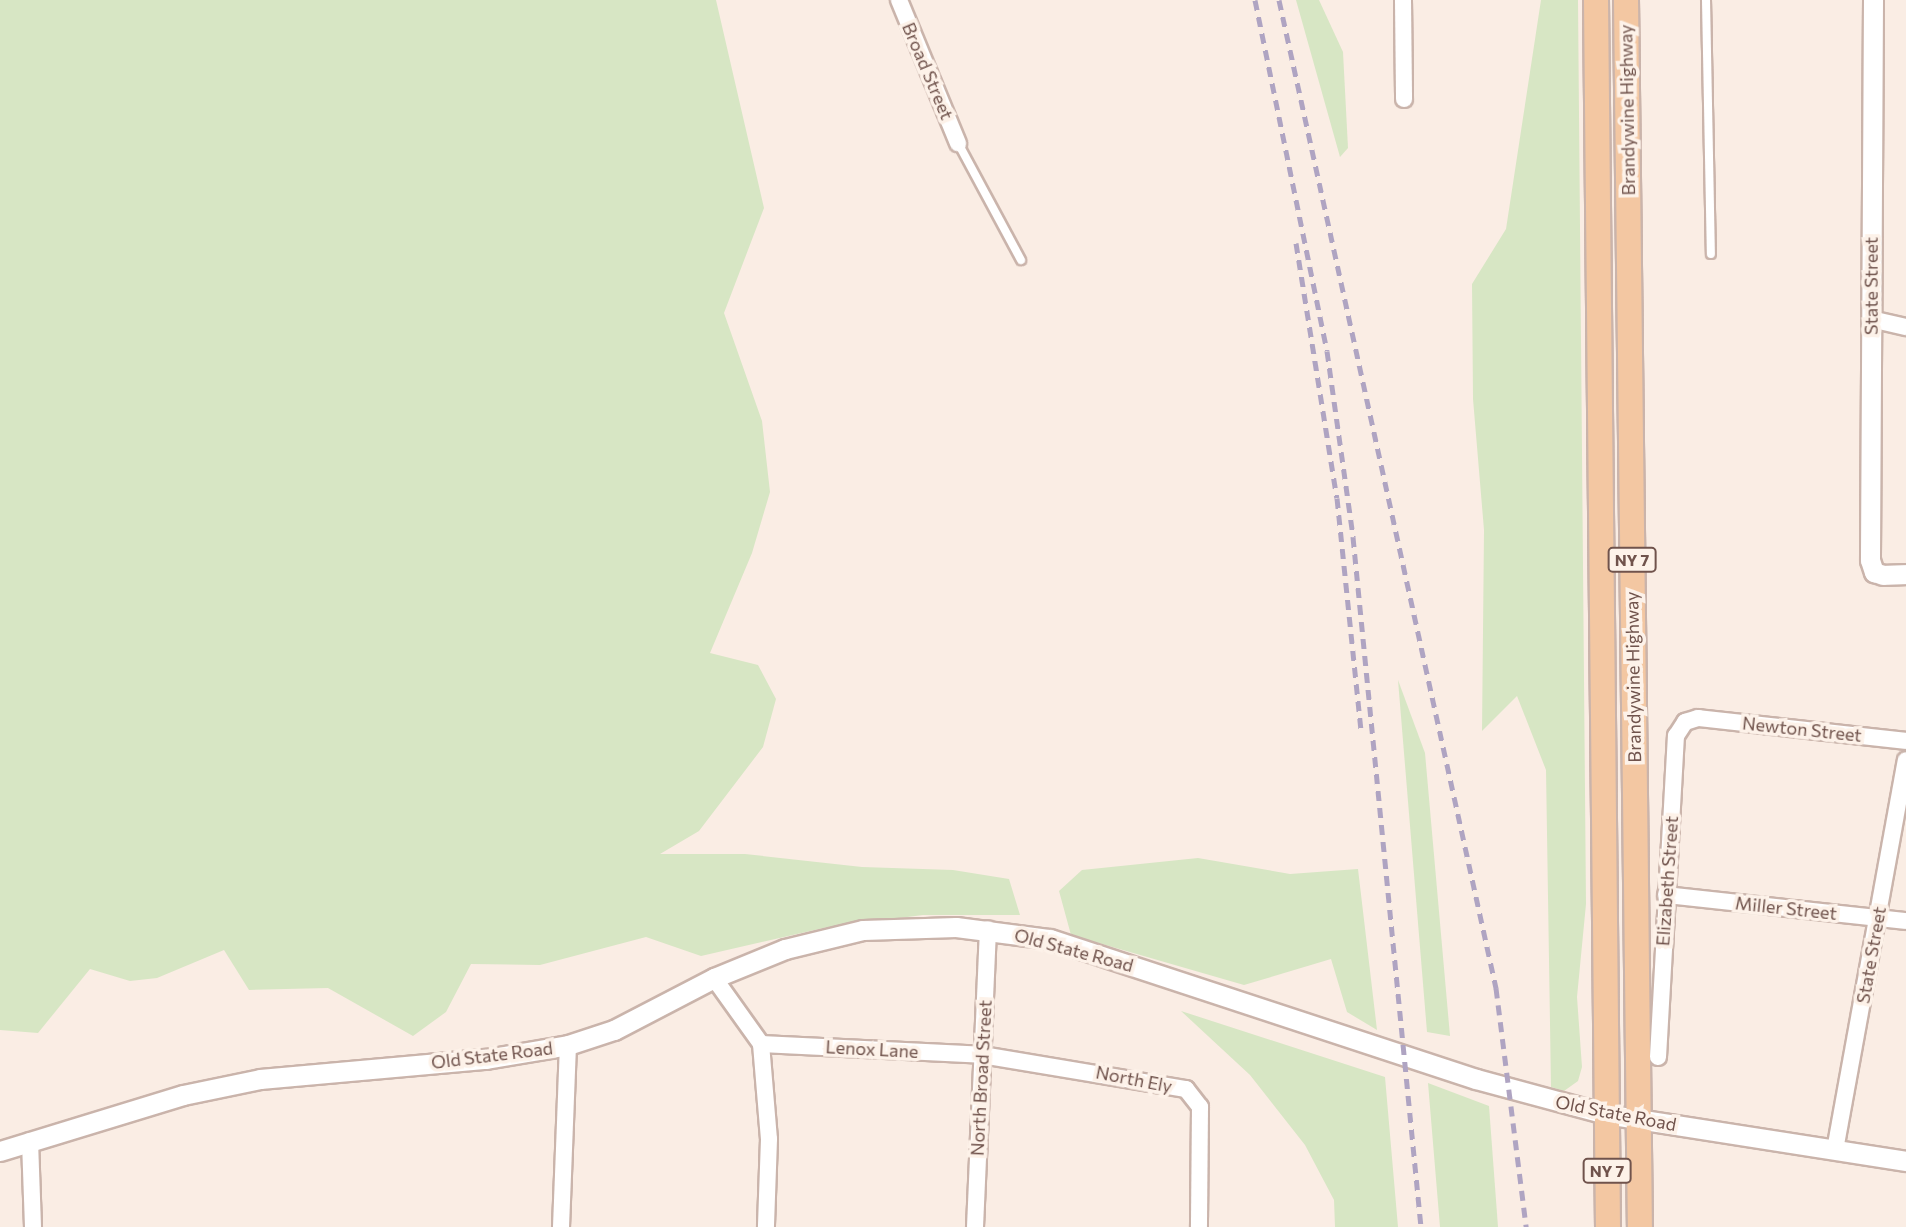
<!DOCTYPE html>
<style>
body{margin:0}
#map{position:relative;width:1906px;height:1227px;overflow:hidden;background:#faede4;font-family:Commissioner,sans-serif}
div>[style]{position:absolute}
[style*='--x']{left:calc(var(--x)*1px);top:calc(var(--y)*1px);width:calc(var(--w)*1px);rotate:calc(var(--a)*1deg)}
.green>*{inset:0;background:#d7e6c4}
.roads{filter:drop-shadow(2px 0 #cab4ab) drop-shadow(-2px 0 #cab4ab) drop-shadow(0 2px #cab4ab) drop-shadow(0 -2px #cab4ab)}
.service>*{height:8px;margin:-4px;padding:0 4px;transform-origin:4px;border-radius:4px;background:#fff}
.minor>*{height:16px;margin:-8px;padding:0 8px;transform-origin:8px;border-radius:8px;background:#fff}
.tertiary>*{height:19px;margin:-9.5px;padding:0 9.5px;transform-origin:9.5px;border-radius:9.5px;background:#fff}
.primary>*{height:24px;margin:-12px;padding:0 12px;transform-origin:12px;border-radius:12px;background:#f3c7a2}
.rail>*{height:5px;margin-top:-2.5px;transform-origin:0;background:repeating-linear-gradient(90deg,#afa4c2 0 10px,transparent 0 17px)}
span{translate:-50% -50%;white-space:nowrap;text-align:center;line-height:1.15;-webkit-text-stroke:7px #fdf2e9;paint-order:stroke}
.shield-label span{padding:2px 5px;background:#fdf2e9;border:2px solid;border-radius:5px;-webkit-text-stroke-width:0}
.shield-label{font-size:16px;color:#70534c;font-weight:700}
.street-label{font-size:18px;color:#70534c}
</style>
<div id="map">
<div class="green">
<i style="clip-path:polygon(0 0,716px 0,764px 208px,724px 313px,762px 421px,770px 492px,752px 553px,710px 653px,758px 665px,776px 699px,763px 747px,699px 831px,660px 854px,745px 854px,862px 867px,953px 870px,1009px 879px,1020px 915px,923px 915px,828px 927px,701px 956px,646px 937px,540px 965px,471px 964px,446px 1012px,413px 1036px,328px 988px,249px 990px,224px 950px,157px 978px,130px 981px,90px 969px,38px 1033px,0 1030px)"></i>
<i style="clip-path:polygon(1296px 0,1319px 0,1343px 52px,1348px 148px,1340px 157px)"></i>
<i style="clip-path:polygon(1541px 0,1578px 0,1586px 904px,1577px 997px,1582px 1067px,1578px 1081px,1564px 1091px,1551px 1087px,1546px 770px,1517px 696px,1482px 731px,1484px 530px,1473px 399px,1472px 284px,1506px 229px)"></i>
<i style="clip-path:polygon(1398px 680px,1425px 753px,1450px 1036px,1427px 1032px)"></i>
<i style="clip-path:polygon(1198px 858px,1290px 874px,1358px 869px,1377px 1030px,1347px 1012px,1331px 959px,1244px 985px,1071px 935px,1059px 891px,1082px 870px)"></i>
<i style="clip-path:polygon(1181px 1011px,1385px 1077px,1398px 1227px,1335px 1227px,1334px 1200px,1305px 1145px,1250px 1075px)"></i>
<i style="clip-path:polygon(1428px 1083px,1489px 1106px,1498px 1227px,1440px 1227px)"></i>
</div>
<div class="roads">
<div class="service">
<i style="--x:1706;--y:0;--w:254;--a:88.9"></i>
<i style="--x:958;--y:143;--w:133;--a:61.7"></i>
</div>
<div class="minor">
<i style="--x:899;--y:0;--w:155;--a:67.6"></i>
<i style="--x:1403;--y:0;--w:99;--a:89.4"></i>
<i style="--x:1871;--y:319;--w:36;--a:13"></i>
<i style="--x:1666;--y:895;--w:241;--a:6.2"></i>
<i style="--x:714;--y:978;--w:81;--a:54.5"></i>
<i style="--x:761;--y:1044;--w:95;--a:85.2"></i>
<i style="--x:769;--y:1139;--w:88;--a:92"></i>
<i style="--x:761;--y:1044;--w:221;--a:2.8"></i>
<i style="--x:982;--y:1055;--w:207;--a:9.5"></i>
<i style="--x:1186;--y:1089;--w:23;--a:52"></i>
<i style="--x:1200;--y:1107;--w:120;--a:90.5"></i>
<i style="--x:1658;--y:1057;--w:322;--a:-86.8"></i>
<i style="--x:1676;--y:736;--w:17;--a:-57"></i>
<i style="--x:1685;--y:722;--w:14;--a:-17"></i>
<i style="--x:1698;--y:718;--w:209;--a:6.3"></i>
<i style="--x:30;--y:1141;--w:86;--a:88"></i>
<i style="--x:1835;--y:1150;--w:396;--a:-79.7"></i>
<i style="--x:561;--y:1227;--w:182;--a:-87.8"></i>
<i style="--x:975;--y:1227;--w:298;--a:-87.5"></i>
</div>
<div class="tertiary">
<i style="--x:1873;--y:0;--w:560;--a:90.31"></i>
<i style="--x:1870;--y:560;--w:13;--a:72"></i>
<i style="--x:1874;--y:572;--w:9;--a:18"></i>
<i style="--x:1883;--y:575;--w:23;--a:-2"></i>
<i style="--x:0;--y:1151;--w:191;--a:-17"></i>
<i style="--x:183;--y:1095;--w:79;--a:-11.7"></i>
<i style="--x:260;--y:1079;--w:227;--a:-5.1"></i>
<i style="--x:486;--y:1059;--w:83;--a:-9.7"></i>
<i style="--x:568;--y:1045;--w:48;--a:-18.1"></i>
<i style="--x:614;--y:1030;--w:113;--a:-27.5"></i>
<i style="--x:714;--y:978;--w:77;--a:-22.2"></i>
<i style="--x:785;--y:949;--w:80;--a:-13.7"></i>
<i style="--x:863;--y:930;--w:93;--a:-1.8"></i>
<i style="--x:956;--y:927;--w:95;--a:7.3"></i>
<i style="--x:1050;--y:939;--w:448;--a:18.2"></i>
<i style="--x:1476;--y:1079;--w:135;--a:15.1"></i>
<i style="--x:1606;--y:1114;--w:304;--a:8.9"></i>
</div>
<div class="primary">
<i style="--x:1596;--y:0;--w:1227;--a:89.44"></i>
<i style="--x:1626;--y:0;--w:1227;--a:89.35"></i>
</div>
</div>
<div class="rail">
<i style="--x:1255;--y:0;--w:358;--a:78.4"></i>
<i style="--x:1327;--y:351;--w:188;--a:82"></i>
<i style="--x:1353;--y:537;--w:693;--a:84.37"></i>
<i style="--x:1279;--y:0;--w:1012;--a:77.61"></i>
<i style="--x:1496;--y:988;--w:241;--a:82.8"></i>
<i style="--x:1296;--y:243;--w:258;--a:80.9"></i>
<i style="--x:1337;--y:498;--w:232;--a:84.1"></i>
</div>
<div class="shield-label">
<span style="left:1632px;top:560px">NY 7</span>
<span style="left:1607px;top:1171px">NY 7</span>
</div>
<div class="street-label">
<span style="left:928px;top:71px;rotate:67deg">Broad Street</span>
<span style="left:1627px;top:110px;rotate:-91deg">Brandywine Highway</span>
<span style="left:1871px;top:286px;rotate:-90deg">State Street</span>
<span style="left:1633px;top:677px;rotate:-91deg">Brandywine Highway</span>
<span style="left:1802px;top:729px;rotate:6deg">Newton Street</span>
<span style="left:1667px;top:881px;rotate:-86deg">Elizabeth Street</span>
<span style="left:1786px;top:908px;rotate:6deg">Miller Street</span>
<span style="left:1074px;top:950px;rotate:15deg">Old State Road</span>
<span style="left:1871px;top:955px;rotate:-80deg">State Street</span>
<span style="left:872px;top:1049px;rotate:3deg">Lenox Lane</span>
<span style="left:492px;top:1055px;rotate:-7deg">Old State Road</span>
<span style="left:981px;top:1078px;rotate:-87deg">North Broad Street</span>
<span style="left:1134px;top:1079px;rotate:11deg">North Ely</span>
<span style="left:1616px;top:1113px;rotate:11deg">Old State Road</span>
</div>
</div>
